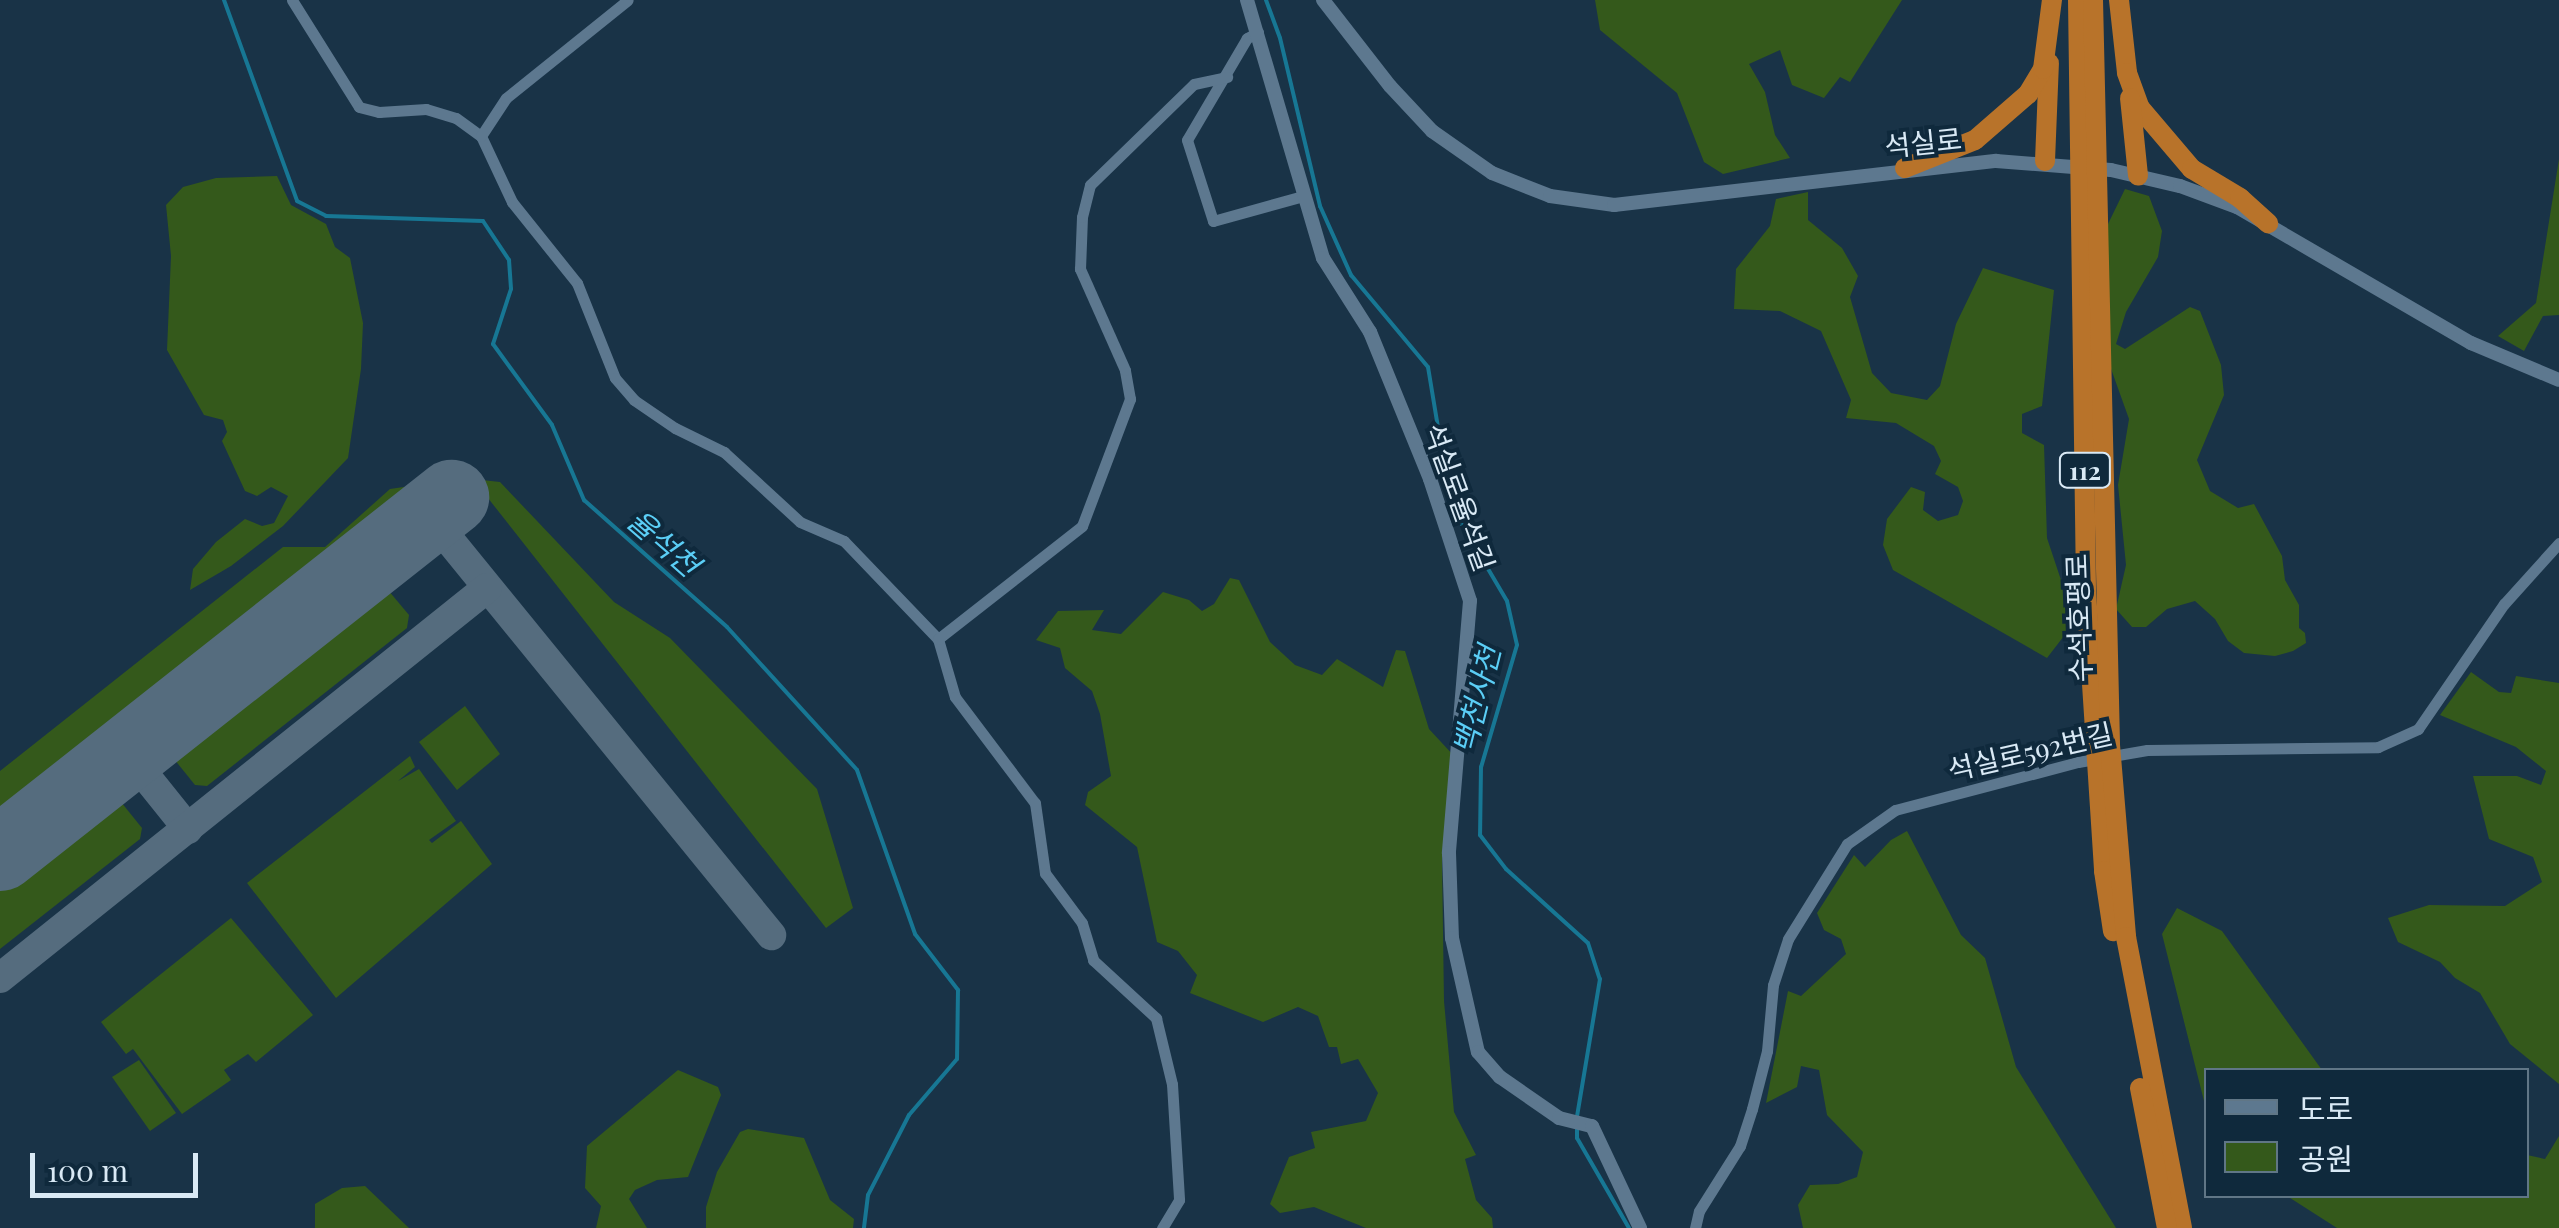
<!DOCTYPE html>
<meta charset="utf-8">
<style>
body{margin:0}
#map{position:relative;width:2559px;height:1228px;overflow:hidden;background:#193347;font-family:"Playfair Display","Noto Sans KR",serif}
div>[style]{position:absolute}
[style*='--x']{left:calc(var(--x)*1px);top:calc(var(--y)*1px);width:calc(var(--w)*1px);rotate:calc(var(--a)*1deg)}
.green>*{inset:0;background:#34591b}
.stream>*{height:4px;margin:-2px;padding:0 2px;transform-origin:2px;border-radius:2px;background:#177794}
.taxiway>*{height:30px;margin:-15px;padding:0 15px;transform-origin:15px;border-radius:15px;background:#556c7e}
.runway>*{height:75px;margin:-37.5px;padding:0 37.5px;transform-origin:37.5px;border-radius:37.5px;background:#556c7e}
.minor>*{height:11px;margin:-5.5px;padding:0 5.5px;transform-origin:5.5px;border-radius:5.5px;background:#5d788f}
.tertiary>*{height:14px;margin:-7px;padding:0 7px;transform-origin:7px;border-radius:7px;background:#5d788f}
.trunk>*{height:20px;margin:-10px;padding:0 10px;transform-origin:10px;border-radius:10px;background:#b8732a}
span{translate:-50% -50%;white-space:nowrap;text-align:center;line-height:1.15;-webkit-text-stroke:8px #0f293c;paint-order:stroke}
.shield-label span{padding:2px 8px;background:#0f293c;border:2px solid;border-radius:8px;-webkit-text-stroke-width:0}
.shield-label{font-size:25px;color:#d9e9f5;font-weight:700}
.street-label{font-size:28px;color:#d9e9f5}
.water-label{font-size:30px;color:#5bcef6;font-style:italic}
.legend{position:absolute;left:2204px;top:1068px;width:325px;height:130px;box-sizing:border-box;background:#0f293c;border:2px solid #607686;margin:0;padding:12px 18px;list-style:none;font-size:30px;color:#d9e9f5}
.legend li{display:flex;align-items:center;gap:20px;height:50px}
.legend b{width:50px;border:2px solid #607686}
.scale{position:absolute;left:30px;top:1153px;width:168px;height:45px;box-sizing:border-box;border:5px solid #d9e9f5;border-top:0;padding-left:12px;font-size:30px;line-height:35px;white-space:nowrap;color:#d9e9f5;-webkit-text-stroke:8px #0f293c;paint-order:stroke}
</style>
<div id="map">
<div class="green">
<i style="clip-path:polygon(1595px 0,1902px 0,1850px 82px,1840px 77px,1824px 98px,1792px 85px,1780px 50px,1749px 64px,1765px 92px,1775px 135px,1790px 158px,1723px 174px,1704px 162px,1677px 93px,1600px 30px)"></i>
<i style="clip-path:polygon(2559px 159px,2559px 315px,2543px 316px,2524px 351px,2498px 336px,2536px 303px)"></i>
<i style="clip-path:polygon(277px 176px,291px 205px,326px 224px,335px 247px,350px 258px,363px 323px,361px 369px,348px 458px,283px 526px,231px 566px,190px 590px,193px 569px,216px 542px,245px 519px,262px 526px,274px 523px,288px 496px,271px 487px,257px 496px,245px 491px,222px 441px,227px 432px,223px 420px,204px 415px,167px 350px,171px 256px,166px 205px,183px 187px,216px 178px)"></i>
<i style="clip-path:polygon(2125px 189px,2149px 196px,2162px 231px,2158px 257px,2126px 312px,2116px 344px,2125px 349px,2190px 307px,2200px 311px,2221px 365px,2224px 395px,2197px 460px,2210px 491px,2238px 508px,2254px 504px,2282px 556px,2285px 580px,2299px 605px,2299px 628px,2305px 633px,2306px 643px,2293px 651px,2275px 656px,2244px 653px,2228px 641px,2215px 619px,2195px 601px,2167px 609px,2146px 627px,2132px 627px,2116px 609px,2126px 565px,2118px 485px,2129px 419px,2110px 366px,2107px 263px,2108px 224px)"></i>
<i style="clip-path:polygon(1808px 192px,1808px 220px,1842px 248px,1858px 276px,1850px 297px,1872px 373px,1891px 393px,1927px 400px,1940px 386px,1956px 324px,1983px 268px,2054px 290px,2042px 406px,2022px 414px,2022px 433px,2044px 445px,2047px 538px,2068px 601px,2067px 632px,2047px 658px,1893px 570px,1883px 545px,1887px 519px,1911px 487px,1925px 492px,1923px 510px,1938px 521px,1958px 515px,1963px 501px,1958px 487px,1935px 474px,1941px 461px,1934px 446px,1896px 423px,1846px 418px,1851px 400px,1821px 331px,1780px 311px,1734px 309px,1736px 269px,1770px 226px,1776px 199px)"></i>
<i style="clip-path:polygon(464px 478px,500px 482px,614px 602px,670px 638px,817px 789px,853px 908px,826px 928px,473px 479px,422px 488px,0 823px,0 771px,283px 547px,325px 547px,390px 489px)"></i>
<i style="clip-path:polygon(1230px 578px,1239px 580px,1270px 642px,1295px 665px,1322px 675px,1337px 659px,1383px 687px,1396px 650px,1405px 651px,1429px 729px,1455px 757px,1442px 862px,1444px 1001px,1454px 1112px,1476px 1155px,1465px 1159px,1476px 1200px,1492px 1218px,1493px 1228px,1366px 1228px,1314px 1207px,1280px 1213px,1270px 1204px,1289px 1157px,1315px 1148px,1311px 1132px,1366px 1121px,1378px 1093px,1358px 1059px,1341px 1064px,1337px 1047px,1329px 1047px,1318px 1016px,1298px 1007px,1263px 1022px,1190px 993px,1197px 975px,1178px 951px,1157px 942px,1137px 847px,1085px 805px,1088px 792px,1111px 776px,1100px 714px,1092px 691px,1065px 668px,1060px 648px,1036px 640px,1058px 611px,1104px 610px,1092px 630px,1121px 634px,1163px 592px,1189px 600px,1202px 611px,1214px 604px)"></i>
<i style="clip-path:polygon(377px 589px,388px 590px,409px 615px,407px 628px,207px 786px,195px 785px,174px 759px,176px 747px)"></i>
<i style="clip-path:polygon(2471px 672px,2499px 692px,2511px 693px,2516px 676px,2559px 683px,2559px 1084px,2510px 1044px,2480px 993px,2455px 978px,2440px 962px,2398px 942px,2388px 918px,2429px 905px,2505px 906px,2542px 882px,2533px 857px,2489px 839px,2473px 776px,2517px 776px,2541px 785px,2546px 771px,2516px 747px,2440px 715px)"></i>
<i style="clip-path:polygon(465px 706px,500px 754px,457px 790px,419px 742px)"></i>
<i style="clip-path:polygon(410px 756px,415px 767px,398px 781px,419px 769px,456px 821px,429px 840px,432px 843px,461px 821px,492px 864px,336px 998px,247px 883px)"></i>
<i style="clip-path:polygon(111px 800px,121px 802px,142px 828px,140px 839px,0 949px,0 887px)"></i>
<i style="clip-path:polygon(1907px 831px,1961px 935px,1985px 958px,2016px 1067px,2116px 1228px,1803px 1228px,1798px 1205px,1810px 1185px,1838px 1184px,1857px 1177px,1863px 1152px,1827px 1115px,1819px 1070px,1801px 1066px,1797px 1087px,1766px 1103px,1788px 991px,1801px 996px,1846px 954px,1841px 939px,1824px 930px,1817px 913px,1854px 855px,1865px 867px,1891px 840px)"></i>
<i style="clip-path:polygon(2177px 908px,2222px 931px,2322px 1070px,2206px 1070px,2206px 1109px,2162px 934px)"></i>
<i style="clip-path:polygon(231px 918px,313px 1015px,256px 1062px,248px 1054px,224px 1070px,231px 1080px,182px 1114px,133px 1049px,126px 1054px,101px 1022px)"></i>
<i style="clip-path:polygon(139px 1060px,176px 1113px,150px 1131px,112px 1077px)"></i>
<i style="clip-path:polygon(678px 1070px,718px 1087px,721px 1095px,688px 1177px,657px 1180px,635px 1190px,629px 1199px,647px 1228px,596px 1228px,601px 1206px,585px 1188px,587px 1146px)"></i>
<i style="clip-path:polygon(748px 1129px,804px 1138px,830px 1200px,854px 1219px,853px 1228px,706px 1228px,706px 1207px,717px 1172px,740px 1132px)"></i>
<i style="clip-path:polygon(2559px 1136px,2559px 1228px,2337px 1228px,2287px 1196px,2526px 1196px,2527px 1155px,2545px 1159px)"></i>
<i style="clip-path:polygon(365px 1186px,409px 1228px,315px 1228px,315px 1204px,342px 1188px)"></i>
</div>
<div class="stream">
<i style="--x:224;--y:0;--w:214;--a:70"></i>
<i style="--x:297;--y:201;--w:33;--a:27"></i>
<i style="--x:326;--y:216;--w:157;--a:1.8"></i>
<i style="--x:483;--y:221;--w:47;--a:56.3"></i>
<i style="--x:509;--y:260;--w:29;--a:86"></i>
<i style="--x:511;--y:289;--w:58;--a:108.1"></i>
<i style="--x:493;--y:344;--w:100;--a:53.9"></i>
<i style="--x:552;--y:425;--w:82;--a:66.9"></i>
<i style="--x:584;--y:500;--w:191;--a:41.6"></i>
<i style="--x:727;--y:627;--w:193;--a:47.7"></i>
<i style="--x:857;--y:770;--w:174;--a:70.5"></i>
<i style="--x:915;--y:934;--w:71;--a:52.5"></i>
<i style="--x:958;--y:990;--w:69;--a:90.8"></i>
<i style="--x:957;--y:1059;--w:74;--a:130.6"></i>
<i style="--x:909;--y:1115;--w:90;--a:117.1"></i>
<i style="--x:868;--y:1195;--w:33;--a:97"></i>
<i style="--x:1266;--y:0;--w:40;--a:69.8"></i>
<i style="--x:1280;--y:38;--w:173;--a:76.6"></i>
<i style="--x:1320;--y:206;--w:76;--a:65.8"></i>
<i style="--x:1351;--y:275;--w:120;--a:50.1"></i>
<i style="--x:1428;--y:367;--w:141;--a:80.6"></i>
<i style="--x:1451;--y:506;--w:110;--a:59.5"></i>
<i style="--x:1507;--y:601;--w:45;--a:77.2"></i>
<i style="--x:1517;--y:645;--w:127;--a:106.4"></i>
<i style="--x:1481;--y:767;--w:68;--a:90.8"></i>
<i style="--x:1480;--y:835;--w:43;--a:52.6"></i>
<i style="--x:1506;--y:869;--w:110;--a:42.1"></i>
<i style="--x:1588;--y:943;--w:38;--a:72"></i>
<i style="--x:1600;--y:979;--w:140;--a:99.5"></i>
<i style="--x:1577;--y:1126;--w:12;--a:90"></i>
<i style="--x:1577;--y:1138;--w:104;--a:60"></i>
</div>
<div class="taxiway">
<i style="--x:429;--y:515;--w:542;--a:50.84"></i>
<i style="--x:128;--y:754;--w:96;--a:51.3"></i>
<i style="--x:0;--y:978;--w:624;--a:-38.69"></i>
</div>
<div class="runway">
<i style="--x:0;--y:853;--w:575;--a:-38.29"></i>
</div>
<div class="minor">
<i style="--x:292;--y:0;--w:126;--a:57.9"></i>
<i style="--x:359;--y:107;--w:21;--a:14"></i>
<i style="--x:379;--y:112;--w:47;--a:-3.7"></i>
<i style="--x:426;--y:109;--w:31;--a:17"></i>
<i style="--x:456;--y:118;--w:31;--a:36"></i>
<i style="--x:481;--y:136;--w:73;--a:64.8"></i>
<i style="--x:512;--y:202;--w:104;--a:51.3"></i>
<i style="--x:577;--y:283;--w:102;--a:68.2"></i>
<i style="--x:615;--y:378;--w:29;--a:49"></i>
<i style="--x:634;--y:400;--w:50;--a:34.3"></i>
<i style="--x:675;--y:428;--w:55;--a:26.1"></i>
<i style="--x:724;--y:452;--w:103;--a:42.6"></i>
<i style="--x:800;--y:522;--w:48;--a:23.4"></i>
<i style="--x:844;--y:541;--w:136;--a:46.2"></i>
<i style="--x:938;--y:639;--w:60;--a:73.7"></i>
<i style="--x:955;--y:697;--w:133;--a:53"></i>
<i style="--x:1035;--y:803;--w:71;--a:81.9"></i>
<i style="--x:1045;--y:873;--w:62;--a:53.5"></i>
<i style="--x:1082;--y:923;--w:39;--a:73"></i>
<i style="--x:1093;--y:960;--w:86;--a:42.6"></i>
<i style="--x:1156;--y:1018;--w:68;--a:76.4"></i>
<i style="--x:1172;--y:1084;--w:116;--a:86.5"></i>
<i style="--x:1179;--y:1200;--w:33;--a:121"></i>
<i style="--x:1258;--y:32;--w:13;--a:151"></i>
<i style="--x:1247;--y:38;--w:118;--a:120.5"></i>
<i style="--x:1187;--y:140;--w:85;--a:72.2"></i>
<i style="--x:1213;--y:221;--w:93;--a:-15.5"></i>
<i style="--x:481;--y:136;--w:45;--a:-56.7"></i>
<i style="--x:506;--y:98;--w:156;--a:-38.8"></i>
<i style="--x:938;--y:639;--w:183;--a:-38.1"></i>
<i style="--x:1082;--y:526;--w:136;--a:-69.3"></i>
<i style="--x:1130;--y:399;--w:29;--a:-100"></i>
<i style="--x:1125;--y:370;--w:111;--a:-114"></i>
<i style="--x:1080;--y:269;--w:52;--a:-87.8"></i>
<i style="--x:1082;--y:217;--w:33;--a:-76"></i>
<i style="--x:1090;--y:185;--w:145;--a:-44.2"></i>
<i style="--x:1194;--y:84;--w:34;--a:-12"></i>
<i style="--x:1695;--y:1228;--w:17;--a:-77"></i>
<i style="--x:1699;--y:1211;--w:77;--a:-57.8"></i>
<i style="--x:1740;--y:1146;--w:39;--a:-72"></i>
<i style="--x:1752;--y:1109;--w:60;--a:-75.5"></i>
<i style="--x:1767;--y:1051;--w:66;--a:-84.8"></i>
<i style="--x:1773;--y:985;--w:48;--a:-71.9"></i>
<i style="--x:1788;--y:939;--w:112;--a:-58.2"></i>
<i style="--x:1847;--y:844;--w:59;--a:-35.3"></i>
<i style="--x:1895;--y:810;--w:189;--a:-14.7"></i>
<i style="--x:2078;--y:762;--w:70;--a:-9.9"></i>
<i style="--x:2147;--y:750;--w:231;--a:-0.7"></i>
<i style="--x:2378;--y:747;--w:44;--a:-24.2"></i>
<i style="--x:2418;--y:729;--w:152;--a:-55.5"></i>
<i style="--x:2504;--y:604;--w:82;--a:-48"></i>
</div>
<div class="tertiary">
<i style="--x:1247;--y:0;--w:269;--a:73.6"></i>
<i style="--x:1323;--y:258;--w:88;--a:57.6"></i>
<i style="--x:1370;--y:332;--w:159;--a:67.8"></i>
<i style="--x:1430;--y:479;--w:128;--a:71.8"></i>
<i style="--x:1470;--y:601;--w:253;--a:94.8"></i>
<i style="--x:1449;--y:853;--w:85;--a:88"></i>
<i style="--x:1452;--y:938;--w:117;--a:77.2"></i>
<i style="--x:1478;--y:1052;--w:33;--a:49"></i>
<i style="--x:1500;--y:1077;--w:72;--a:34.8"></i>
<i style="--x:1559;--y:1118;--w:34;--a:14"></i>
<i style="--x:1592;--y:1126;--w:113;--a:64.8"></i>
<i style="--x:1323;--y:0;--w:109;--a:52.1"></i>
<i style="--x:1390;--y:86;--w:62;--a:47"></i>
<i style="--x:1432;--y:131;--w:73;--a:35"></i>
<i style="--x:1492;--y:173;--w:62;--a:21.6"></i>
<i style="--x:1550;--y:196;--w:65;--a:8"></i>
<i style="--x:1614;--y:205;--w:385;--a:-6.6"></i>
<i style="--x:1996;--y:161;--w:115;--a:4.5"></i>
<i style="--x:2111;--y:170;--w:71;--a:13.1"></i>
<i style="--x:2180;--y:186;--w:61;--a:20.2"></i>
<i style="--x:2237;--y:207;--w:271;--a:30.2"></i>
<i style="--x:2471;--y:343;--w:95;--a:22.8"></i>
</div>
<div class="trunk">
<i style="--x:2078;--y:0;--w:591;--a:89.22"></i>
<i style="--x:2086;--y:591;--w:281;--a:86.3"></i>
<i style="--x:2104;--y:871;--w:61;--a:81.5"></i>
<i style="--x:2093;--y:0;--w:745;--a:88.69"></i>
<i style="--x:2110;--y:745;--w:193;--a:85.2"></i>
<i style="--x:2126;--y:937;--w:296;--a:79.1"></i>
<i style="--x:2119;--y:0;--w:73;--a:83.7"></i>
<i style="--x:2127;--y:73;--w:37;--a:70"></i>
<i style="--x:2140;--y:108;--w:80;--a:49.6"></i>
<i style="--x:2192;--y:169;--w:56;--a:31.1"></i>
<i style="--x:2240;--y:198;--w:38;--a:42"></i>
<i style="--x:2130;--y:98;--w:78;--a:84.1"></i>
<i style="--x:2045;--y:161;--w:98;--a:-87.7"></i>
<i style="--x:1905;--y:168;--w:75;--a:-21.8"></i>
<i style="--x:1975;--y:140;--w:70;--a:-41"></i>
<i style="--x:2028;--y:94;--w:29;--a:-59"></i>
<i style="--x:2043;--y:69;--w:70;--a:-82.6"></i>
<i style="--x:2140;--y:1088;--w:143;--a:79.1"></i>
</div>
<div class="shield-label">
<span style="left:2085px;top:470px">112</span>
</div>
<div class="street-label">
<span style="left:1923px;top:142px;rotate:-6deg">석실로</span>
<span style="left:1460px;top:497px;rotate:70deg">석실로율석길</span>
<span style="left:2078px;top:618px;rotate:-92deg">수석호평로</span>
<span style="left:2030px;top:751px;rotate:-13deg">석실로592번길</span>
</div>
<div class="water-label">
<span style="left:664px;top:542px;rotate:41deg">율석천</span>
<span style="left:1476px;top:700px;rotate:-76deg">백천사천</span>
</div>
<ul class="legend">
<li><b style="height:12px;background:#5d788f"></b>도로</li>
<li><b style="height:28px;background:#34591b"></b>공원</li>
</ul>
<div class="scale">100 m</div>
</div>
